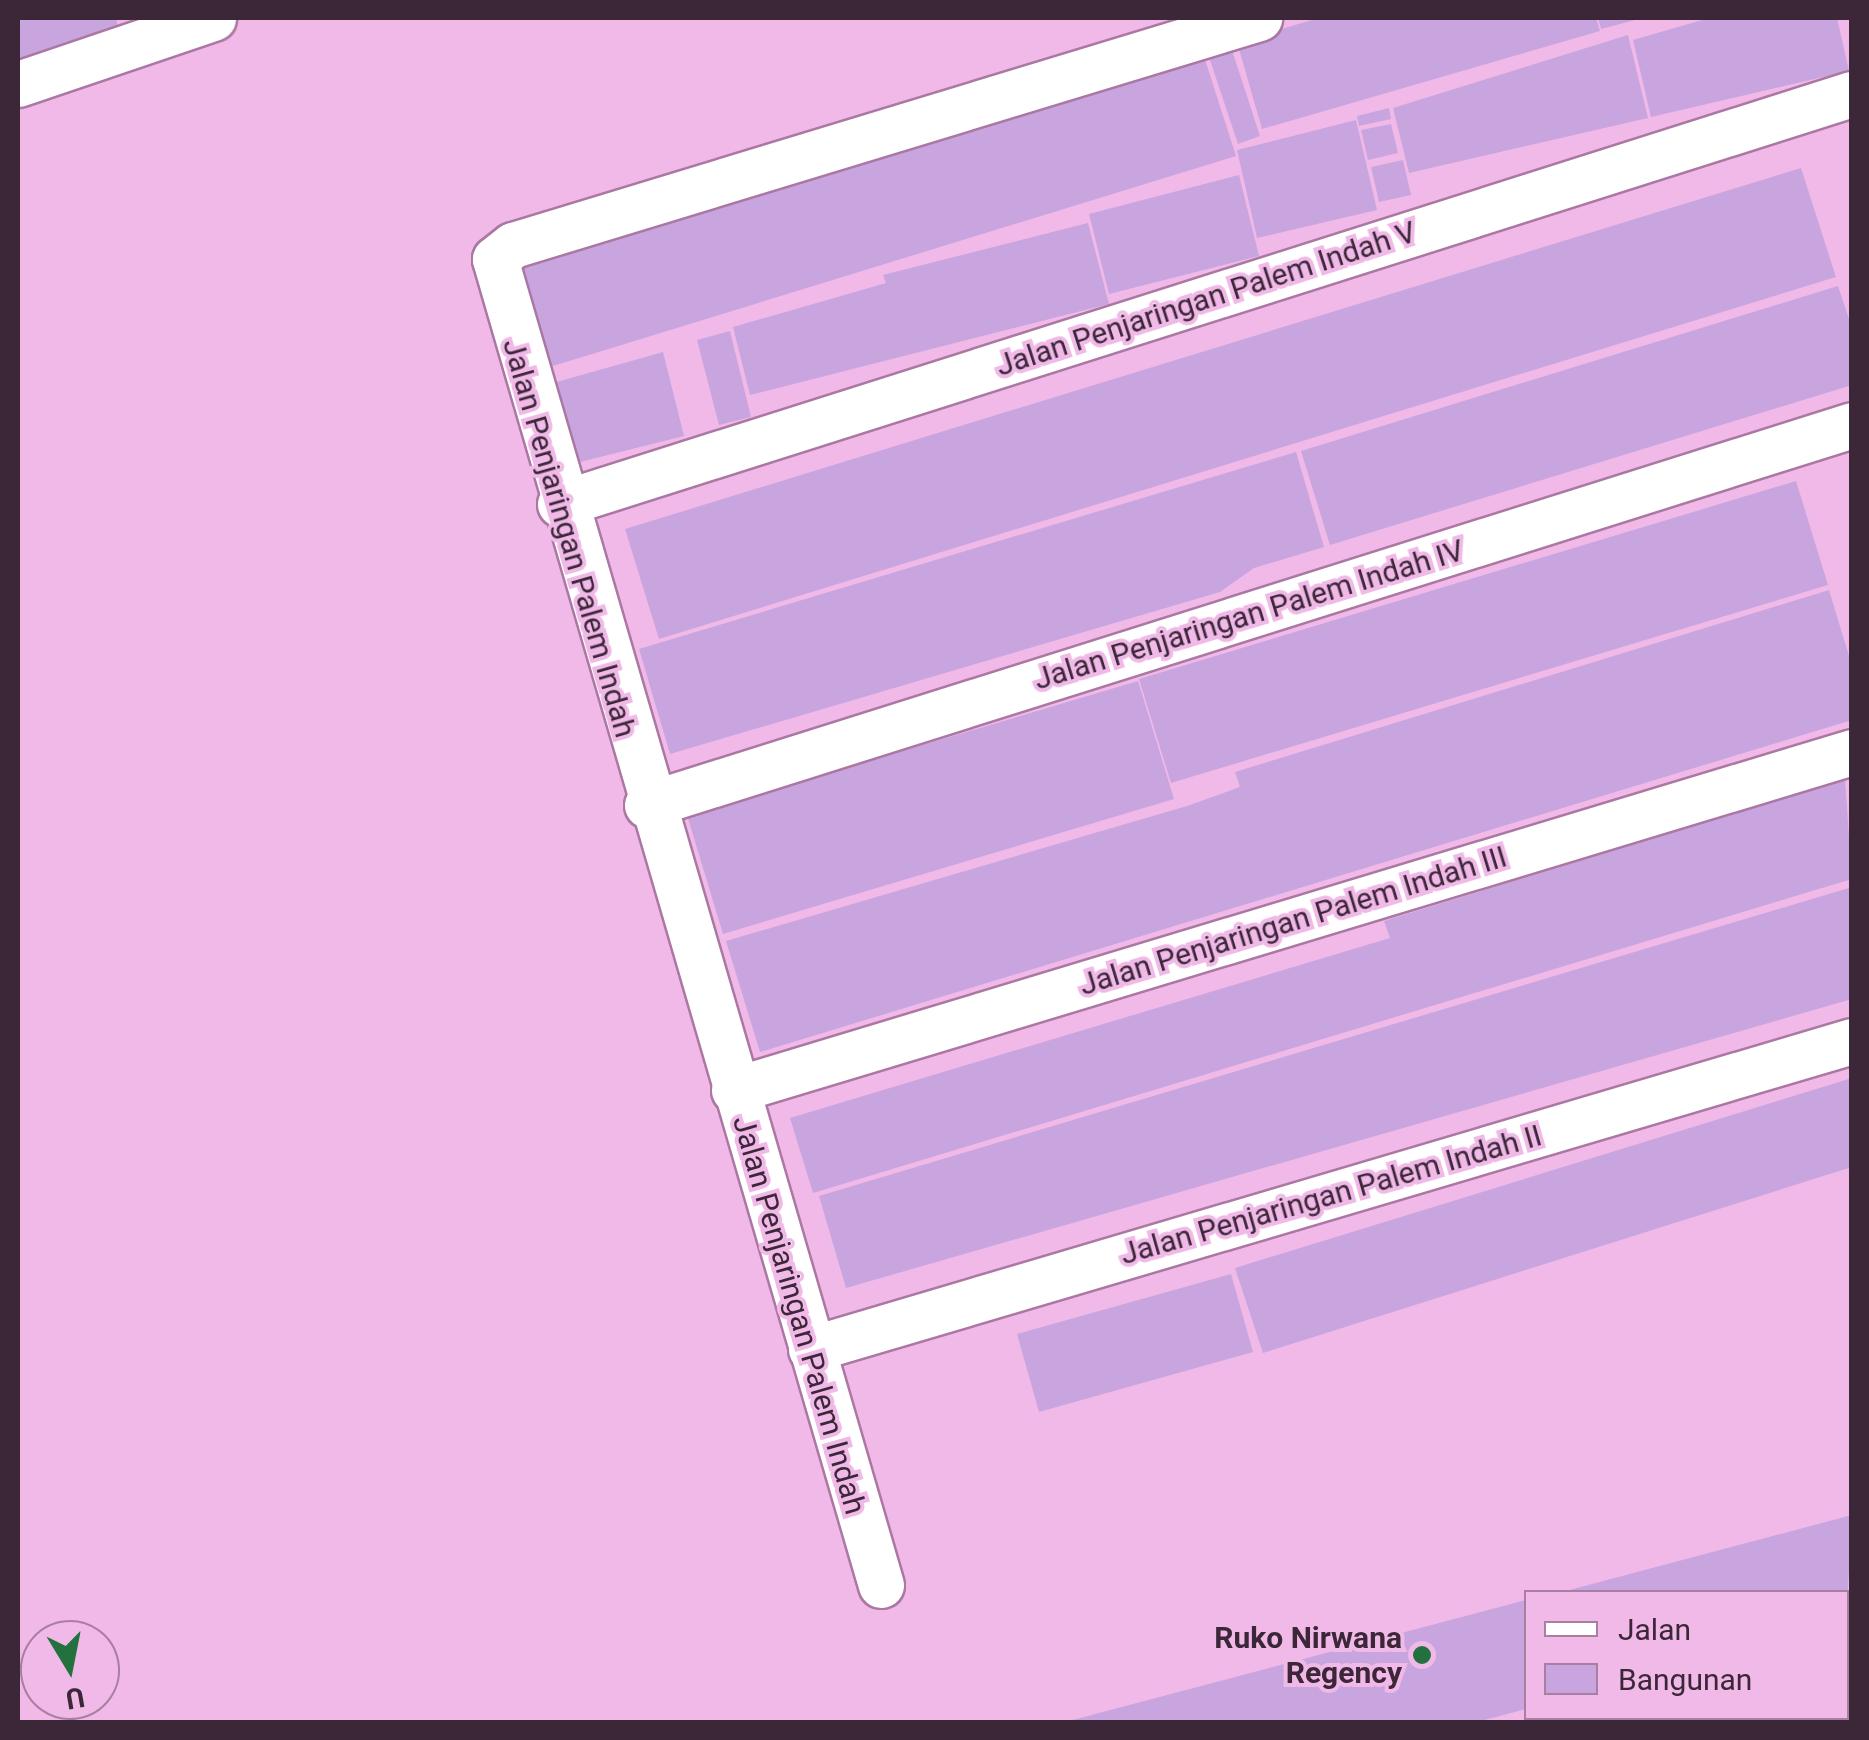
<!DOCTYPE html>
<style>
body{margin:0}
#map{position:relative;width:1869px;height:1740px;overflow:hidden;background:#f0b9e7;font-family:Roboto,sans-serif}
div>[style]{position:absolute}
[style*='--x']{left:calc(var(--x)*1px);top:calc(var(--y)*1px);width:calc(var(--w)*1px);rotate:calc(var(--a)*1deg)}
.building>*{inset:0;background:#c9a5e0}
.roads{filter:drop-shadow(2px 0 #ab78a3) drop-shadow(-2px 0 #ab78a3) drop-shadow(0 2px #ab78a3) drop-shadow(0 -2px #ab78a3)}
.street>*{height:45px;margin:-22.5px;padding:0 22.5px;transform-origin:22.5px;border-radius:22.5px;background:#fff}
.dots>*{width:28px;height:28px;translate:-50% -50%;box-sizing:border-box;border:5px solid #f0b9e7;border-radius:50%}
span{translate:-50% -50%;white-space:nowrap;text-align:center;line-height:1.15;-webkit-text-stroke:8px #f0b9e7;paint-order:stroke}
.street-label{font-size:30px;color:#3c2739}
.poi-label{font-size:30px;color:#3c2739;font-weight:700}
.right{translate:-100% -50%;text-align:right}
.frame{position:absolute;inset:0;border:20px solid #3c2739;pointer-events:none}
.legend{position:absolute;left:1524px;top:1590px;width:325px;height:130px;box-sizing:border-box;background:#f0b9e7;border:2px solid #a87fa1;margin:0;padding:12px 18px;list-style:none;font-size:30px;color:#3c2739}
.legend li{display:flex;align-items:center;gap:20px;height:50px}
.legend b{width:50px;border:2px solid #a87fa1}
.north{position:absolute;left:20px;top:1620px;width:100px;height:100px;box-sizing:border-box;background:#f0b9e7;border:2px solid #a87fa1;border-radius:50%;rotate:170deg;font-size:28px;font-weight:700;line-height:40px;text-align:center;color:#3c2739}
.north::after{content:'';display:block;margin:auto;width:35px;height:45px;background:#247140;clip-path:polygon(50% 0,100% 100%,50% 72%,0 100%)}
</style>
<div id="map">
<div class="building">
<i style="clip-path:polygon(18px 18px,116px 18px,122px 43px,18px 69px)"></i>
<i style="clip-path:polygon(1319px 18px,1596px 18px,1600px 31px,1262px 129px,1237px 42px)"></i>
<i style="clip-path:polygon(1598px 18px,1639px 18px,1639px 19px,1601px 29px)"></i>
<i style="clip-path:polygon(1709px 18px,1837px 18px,1849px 71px,1651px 117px,1633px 40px)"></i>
<i style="clip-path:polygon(1628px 35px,1648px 118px,1409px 173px,1393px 108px)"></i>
<i style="clip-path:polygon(1230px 44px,1260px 136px,1238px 144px,1207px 51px)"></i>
<i style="clip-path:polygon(1201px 47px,1236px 156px,540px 370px,507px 260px)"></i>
<i style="clip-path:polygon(1389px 108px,1391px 119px,1359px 126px,1357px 116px)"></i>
<i style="clip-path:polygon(1356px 120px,1377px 210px,1257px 238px,1237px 150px)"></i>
<i style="clip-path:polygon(1391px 124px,1398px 153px,1368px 160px,1361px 130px)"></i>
<i style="clip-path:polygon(1403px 160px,1411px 195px,1379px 202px,1371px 167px)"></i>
<i style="clip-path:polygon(1801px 168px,1836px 277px,659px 639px,625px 529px)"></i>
<i style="clip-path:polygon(1239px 175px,1259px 256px,1109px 294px,1089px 214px)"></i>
<i style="clip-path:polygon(1088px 223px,1109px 304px,750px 395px,733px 327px,886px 283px,883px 275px)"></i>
<i style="clip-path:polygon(1838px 286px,1852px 328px,1852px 385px,1330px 545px,1301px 451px)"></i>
<i style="clip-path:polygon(730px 331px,751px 417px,719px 425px,697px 340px)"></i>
<i style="clip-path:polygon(663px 352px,684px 436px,560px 467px,539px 387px)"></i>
<i style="clip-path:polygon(1296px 452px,1324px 547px,1254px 568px,1220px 592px,670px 754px,639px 649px)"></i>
<i style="clip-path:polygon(1796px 481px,1828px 585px,1171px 783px,1139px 679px)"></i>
<i style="clip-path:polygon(1829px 590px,1852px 666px,1852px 720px,760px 1052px,726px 941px,1187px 806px,1240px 787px,1235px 772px)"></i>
<i style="clip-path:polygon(1138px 681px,1174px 799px,723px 934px,687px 815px)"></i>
<i style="clip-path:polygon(1845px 779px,1852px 879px,813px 1193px,790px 1118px,1390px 938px,1384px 921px)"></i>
<i style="clip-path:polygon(1852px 887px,1852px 999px,846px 1288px,819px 1196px)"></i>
<i style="clip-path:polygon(1852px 1078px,1852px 1167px,1263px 1353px,1235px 1268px)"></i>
<i style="clip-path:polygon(1231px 1274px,1253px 1352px,1039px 1412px,1017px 1334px)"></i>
<i style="clip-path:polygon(1852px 1515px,1846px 1624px,1846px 1592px,1562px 1592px)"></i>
<i style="clip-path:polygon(1526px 1600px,1526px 1709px,1477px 1722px,1065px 1722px)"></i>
</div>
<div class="roads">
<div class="street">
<i style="--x:18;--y:84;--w:206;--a:-18.7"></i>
<i style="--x:560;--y:504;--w:1355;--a:-17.61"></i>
<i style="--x:647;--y:805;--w:1263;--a:-17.5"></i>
<i style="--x:734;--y:1090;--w:1168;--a:-16.82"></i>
<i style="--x:811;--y:1349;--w:1086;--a:-16.48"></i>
<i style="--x:881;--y:1585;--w:1381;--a:-106.23"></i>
<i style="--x:495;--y:259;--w:23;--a:-38"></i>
<i style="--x:513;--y:245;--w:780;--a:-16.92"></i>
<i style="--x:1824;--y:1722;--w:19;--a:-12"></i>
</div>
</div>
<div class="dots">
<i style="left:1422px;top:1655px;background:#247140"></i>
</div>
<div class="street-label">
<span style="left:1206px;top:299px;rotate:-18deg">Jalan Penjaringan Palem Indah V</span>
<span style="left:569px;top:538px;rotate:74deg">Jalan Penjaringan Palem Indah</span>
<span style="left:1249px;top:615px;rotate:-17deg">Jalan Penjaringan Palem Indah IV</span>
<span style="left:1293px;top:921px;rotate:-17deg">Jalan Penjaringan Palem Indah III</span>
<span style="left:1331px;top:1195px;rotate:-16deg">Jalan Penjaringan Palem Indah II</span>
<span style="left:799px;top:1315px;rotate:74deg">Jalan Penjaringan Palem Indah</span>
</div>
<div class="poi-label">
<span class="right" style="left:1402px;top:1655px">Ruko Nirwana<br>Regency</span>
</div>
<div class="frame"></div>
<ul class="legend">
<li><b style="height:12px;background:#fff"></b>Jalan</li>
<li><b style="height:28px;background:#c9a5e0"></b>Bangunan</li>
</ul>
<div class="north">U</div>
</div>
